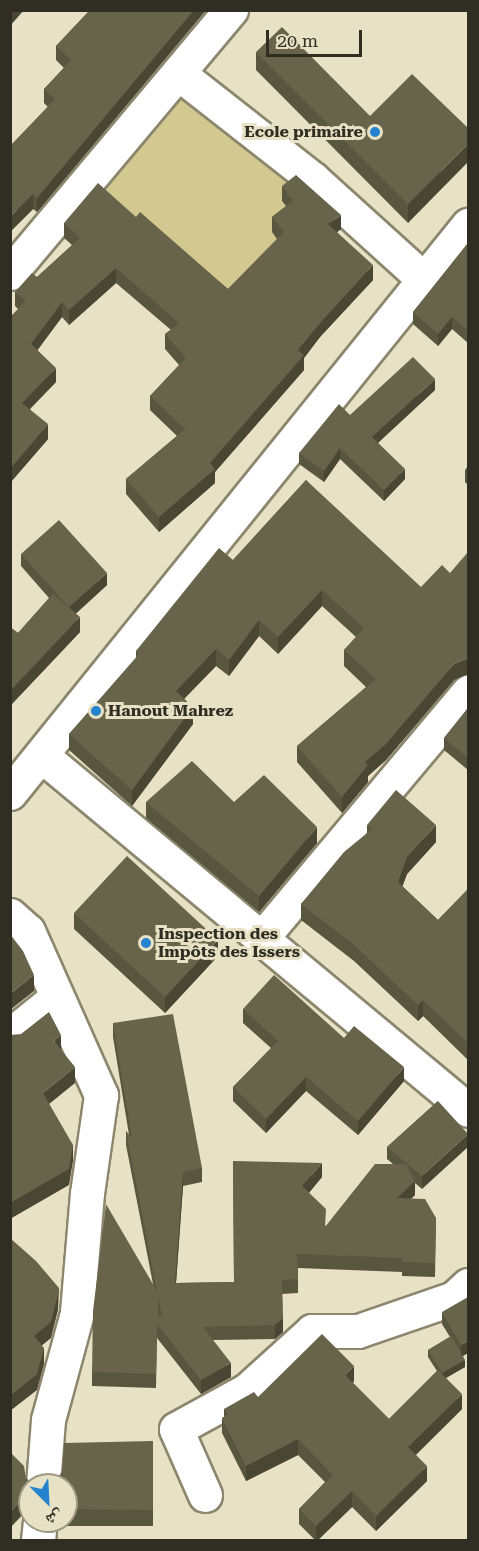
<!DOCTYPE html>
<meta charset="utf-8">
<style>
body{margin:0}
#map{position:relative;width:479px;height:1551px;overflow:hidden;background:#e7e2c5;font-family:"Roboto Serif","Noto Naskh Arabic",serif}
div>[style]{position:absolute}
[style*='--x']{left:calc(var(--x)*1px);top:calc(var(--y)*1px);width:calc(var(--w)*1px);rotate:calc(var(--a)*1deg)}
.green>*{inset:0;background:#d3c890}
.roads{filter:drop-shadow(2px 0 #8b866d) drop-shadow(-2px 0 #8b866d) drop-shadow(0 2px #8b866d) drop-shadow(0 -2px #8b866d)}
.minor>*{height:33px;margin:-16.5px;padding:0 16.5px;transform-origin:16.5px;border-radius:16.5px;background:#fff}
.wall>*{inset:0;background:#595640}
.shaded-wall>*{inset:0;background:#494634}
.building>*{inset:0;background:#68644b}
.dots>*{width:16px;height:16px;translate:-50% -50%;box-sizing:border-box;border:3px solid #e7e2c5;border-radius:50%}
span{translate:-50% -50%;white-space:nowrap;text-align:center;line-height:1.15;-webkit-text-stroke:6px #e7e2c5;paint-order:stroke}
.poi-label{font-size:16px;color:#302d23;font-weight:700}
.right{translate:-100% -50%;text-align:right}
.left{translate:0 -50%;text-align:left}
.frame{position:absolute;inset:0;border:12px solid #302d23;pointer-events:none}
.north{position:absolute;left:18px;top:1473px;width:60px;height:60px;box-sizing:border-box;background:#e7e2c5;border:2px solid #9e9a84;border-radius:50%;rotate:156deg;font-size:16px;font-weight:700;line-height:24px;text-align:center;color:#302d23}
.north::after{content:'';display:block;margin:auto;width:21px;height:27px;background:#2483cf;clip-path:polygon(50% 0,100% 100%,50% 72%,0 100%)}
.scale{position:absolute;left:266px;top:30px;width:96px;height:27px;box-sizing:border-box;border:3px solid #302d23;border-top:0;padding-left:8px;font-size:18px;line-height:21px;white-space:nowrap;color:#302d23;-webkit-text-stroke:4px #e7e2c5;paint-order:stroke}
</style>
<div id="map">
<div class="green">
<i style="clip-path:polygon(178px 73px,313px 179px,281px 243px,229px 302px,85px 184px)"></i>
</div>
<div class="roads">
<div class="minor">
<i style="--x:178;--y:73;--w:172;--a:38.1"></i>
<i style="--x:313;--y:179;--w:147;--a:42.2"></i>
<i style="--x:10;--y:273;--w:344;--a:-50"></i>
<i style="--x:41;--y:755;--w:555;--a:39.74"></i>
<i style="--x:10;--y:793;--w:730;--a:-51.12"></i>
<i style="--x:10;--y:915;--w:24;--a:42"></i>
<i style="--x:28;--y:931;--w:180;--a:66"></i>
<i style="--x:101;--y:1095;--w:99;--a:98.1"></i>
<i style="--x:87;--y:1193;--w:120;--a:94.8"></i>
<i style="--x:77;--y:1313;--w:111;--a:105.2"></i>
<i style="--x:48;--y:1420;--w:65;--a:94.4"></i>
<i style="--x:260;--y:940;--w:324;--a:-50"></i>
<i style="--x:10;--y:1035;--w:60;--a:-39"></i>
<i style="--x:205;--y:1495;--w:72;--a:-113.7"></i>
<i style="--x:176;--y:1429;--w:81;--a:-28.8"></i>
<i style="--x:247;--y:1390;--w:88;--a:-42.2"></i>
<i style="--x:312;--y:1331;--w:46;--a:0"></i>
<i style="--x:358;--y:1331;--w:102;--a:-19"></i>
<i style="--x:454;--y:1298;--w:19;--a:-43"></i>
<i style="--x:38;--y:1540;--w:19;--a:-84"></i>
</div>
</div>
<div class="wall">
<i style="clip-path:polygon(90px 10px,206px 10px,37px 212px,33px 209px,10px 232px,48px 107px,44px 103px,44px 89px,64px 68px,56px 60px,56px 46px)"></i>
<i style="clip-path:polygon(256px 52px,370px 116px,468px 128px,408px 223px,256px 70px)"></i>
<i style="clip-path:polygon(282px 186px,341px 229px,337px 232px,373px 280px,320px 337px,304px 358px,304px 370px,215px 472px,215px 483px,159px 532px,126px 494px,126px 479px,177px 436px,150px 410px,150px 396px,179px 365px,165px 349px,165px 334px,171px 330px,116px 283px,69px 325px,62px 317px,37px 350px,56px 382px,30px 409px,48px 439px,10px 483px,18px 309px,15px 306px,15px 292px,37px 277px,72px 245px,64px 238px,64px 223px,136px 217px,228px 289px,277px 239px,272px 232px,272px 217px,286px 206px,282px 201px)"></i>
<i style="clip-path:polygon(468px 243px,468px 343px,452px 329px,438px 346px,413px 324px,413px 312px)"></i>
<i style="clip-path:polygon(435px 390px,378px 443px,405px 479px,384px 501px,340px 459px,324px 482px,299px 464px,299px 453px,350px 415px)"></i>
<i style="clip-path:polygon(468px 466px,468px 485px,465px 482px,465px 470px)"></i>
<i style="clip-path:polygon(306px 480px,454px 680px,386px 760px,368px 776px,368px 782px,342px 813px,297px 762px,297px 746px,366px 687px,344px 666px,344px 650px,356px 637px,322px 606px,278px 654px,259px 636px,229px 676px,216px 666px,184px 699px,193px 724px,132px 806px,69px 750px,69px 734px,136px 659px,136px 651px,233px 560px)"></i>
<i style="clip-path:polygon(21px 554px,107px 585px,75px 614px,80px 632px,10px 706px,10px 627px,18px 633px,49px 598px,21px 566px)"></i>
<i style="clip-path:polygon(468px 708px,468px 770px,444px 750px,444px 738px)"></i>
<i style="clip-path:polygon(146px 802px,234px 802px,317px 843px,259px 912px,146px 818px)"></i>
<i style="clip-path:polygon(367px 825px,436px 842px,407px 874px,402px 886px,438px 920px,468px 889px,468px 1060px,423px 1016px,418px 1021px,354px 961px,301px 920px,301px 904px,367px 833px)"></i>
<i style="clip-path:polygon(74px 913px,218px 956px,165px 1013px,74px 929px)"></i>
<i style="clip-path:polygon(243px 1009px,344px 1038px,404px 1081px,358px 1135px,306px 1091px,266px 1133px,233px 1101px,233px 1087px,271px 1048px,243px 1023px)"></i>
<i style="clip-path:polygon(113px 1023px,202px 1168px,202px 1182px,183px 1186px,176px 1283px,234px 1282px,233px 1161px,322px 1177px,309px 1193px,326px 1227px,393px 1164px,387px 1159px,387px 1147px,438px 1101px,422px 1189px,415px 1183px,415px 1195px,411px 1199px,436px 1218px,435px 1277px,402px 1276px,402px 1272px,298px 1268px,298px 1293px,282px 1294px,283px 1332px,275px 1339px,213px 1340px,231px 1377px,201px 1394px,157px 1338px,156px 1388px,92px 1386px,92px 1372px,153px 1284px,126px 1145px,126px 1131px,129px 1135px,113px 1037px)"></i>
<i style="clip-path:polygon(442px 1312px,468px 1353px,463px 1356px,465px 1367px,446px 1378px,462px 1409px,416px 1455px,427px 1481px,376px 1531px,352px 1507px,318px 1540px,315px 1540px,299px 1524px,299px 1509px,325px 1482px,298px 1455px,246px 1481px,222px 1433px,222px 1418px,224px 1417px,224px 1409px,258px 1397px,354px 1381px,353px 1383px,389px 1419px,437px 1371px,428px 1357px,428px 1350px,450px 1337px,442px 1324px)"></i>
<i style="clip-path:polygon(153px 1441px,153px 1526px,58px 1526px,57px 1521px,66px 1521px,66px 1485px)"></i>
</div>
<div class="shaded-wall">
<i style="clip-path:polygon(13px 10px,24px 10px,10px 26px,10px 13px)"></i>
<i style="clip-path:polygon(194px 10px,206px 10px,37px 212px,37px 198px)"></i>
<i style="clip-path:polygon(468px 144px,468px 162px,408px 223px,408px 204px)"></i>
<i style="clip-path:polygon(33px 194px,33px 209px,10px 232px,10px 217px)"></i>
<i style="clip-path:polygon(341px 215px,341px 229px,328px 239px,328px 224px)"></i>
<i style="clip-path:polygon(373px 265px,373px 280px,320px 337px,304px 358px,304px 370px,215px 472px,215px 483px,159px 532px,159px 517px,320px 323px)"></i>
<i style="clip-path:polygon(116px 268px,116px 283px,69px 325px,69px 310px)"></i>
<i style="clip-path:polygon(62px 302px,62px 317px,31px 359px,31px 344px)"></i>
<i style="clip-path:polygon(452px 317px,452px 329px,438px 346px,438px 334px)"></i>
<i style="clip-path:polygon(56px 368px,56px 382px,22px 417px,22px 403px)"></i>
<i style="clip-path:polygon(435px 379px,435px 390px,372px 448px,372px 437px)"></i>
<i style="clip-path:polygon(48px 424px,48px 439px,10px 483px,10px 469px)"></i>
<i style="clip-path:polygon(340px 448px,340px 459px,324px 482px,324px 471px)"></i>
<i style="clip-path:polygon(405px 469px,405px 479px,384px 501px,384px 490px)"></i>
<i style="clip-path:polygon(107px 573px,107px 585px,69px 620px,69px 607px)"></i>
<i style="clip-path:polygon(322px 590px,322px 606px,278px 654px,278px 637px)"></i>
<i style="clip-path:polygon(80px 617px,80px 632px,10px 706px,10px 691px)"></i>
<i style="clip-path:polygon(259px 620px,259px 636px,229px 676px,229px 660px)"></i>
<i style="clip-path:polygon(216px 649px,216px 666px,176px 707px,176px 691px)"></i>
<i style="clip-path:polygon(468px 658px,468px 674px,454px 680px,386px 760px,368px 776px,368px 782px,342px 813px,342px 797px,365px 762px,454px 664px)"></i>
<i style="clip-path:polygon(193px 707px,193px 724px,132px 806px,132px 790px)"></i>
<i style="clip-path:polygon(436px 825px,436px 842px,407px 874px,398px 899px,398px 882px,407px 857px)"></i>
<i style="clip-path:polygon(317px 827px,317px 843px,259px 912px,259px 896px)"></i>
<i style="clip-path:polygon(218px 940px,218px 956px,165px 1013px,165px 997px)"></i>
<i style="clip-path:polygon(34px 975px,34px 991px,10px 1010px,10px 994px)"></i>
<i style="clip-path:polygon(423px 1000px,423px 1016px,418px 1021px,418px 1005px)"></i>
<i style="clip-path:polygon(61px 1035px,61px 1051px,54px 1041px)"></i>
<i style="clip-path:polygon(75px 1067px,75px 1083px,43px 1109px,43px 1093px)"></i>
<i style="clip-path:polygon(404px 1067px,404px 1081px,358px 1135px,358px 1121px)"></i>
<i style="clip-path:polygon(306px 1077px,306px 1091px,266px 1133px,266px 1119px)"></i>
<i style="clip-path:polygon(468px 1134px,468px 1147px,422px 1189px,422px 1176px)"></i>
<i style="clip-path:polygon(73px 1145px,73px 1161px,69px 1185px,10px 1219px,10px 1203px)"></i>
<i style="clip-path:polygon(322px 1163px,322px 1177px,302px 1200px,302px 1186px)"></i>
<i style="clip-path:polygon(183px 1172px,183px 1186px,175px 1297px,175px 1283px)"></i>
<i style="clip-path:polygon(415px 1181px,415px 1195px,397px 1212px,397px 1198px)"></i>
<i style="clip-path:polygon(59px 1288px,58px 1310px,51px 1338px,34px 1352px,34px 1336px)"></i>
<i style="clip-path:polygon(283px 1318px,283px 1332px,275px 1339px,275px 1325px)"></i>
<i style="clip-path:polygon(468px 1341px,468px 1353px,461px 1357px,461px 1345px)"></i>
<i style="clip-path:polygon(44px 1348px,44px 1364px,37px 1390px,10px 1411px,10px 1396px)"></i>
<i style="clip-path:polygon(465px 1360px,465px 1367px,442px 1380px,442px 1373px)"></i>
<i style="clip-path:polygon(231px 1363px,231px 1377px,201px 1394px,201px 1380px)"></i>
<i style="clip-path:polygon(354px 1366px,354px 1381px,345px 1390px,345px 1375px)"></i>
<i style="clip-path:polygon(462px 1394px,462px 1409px,408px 1462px,408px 1447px)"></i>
<i style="clip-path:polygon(298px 1439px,298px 1455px,246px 1481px,246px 1466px)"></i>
<i style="clip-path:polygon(427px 1466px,427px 1481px,376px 1531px,376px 1516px)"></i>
<i style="clip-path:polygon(30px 1491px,30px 1507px,10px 1528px,10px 1512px)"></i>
<i style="clip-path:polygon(352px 1491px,352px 1507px,318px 1540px,316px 1540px,316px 1526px)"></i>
</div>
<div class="building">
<i style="clip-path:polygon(90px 10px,194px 10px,37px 198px,33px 194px,10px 217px,10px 146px,55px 99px,44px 89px,71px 60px,56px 46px)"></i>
<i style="clip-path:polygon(282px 27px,370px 116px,412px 74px,468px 128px,468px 144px,408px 204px,256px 52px)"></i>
<i style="clip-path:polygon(296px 175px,341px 215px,328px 224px,373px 265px,320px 323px,298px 350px,304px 355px,210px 463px,215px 469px,159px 517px,126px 479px,185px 429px,150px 396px,186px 358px,165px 334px,179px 323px,116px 268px,69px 310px,62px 302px,31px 344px,56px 368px,22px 403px,48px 424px,10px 469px,10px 317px,26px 301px,15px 292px,32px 273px,37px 277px,80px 238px,64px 223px,98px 183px,136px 217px,140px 212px,228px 289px,284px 232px,272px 217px,293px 201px,282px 186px)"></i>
<i style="clip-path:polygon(468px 243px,468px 331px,452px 317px,438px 334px,413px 312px)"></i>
<i style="clip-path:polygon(413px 357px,435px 379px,372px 437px,405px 469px,384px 490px,340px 448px,324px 471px,299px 453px,339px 404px,350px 415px)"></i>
<i style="clip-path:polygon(306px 480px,421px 587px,442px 565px,450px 573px,468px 552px,468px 658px,454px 664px,386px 744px,365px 762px,368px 765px,342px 797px,297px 746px,376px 679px,344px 650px,364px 628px,322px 590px,278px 637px,259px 620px,229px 660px,216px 649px,176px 691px,193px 707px,132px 790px,69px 734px,139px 654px,136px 651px,219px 548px,233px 560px)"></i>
<i style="clip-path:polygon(59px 520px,107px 573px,69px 607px,21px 554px)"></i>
<i style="clip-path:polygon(53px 594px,80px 617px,10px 691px,10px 627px,18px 633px)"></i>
<i style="clip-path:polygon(468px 708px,468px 758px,444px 738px)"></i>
<i style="clip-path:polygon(192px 761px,234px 802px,264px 775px,317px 827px,259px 896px,146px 802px)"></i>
<i style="clip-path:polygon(396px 790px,436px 825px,407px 857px,398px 882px,438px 920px,468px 889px,468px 1043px,423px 1000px,418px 1005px,354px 945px,301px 904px,344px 852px,372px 829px,367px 825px)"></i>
<i style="clip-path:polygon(127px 856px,218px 940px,165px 997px,74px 913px)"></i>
<i style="clip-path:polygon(10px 934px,23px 951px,34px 975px,10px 994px)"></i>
<i style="clip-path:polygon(274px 975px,344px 1038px,354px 1026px,404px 1067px,358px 1121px,306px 1077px,266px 1119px,233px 1087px,278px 1041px,243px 1009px)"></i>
<i style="clip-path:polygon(49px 1012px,61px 1035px,54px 1041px,75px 1067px,43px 1093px,73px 1145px,69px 1169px,10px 1203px,10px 1035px,21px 1034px)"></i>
<i style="clip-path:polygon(evenodd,173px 1014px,202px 1168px,183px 1172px,175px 1283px,234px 1282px,233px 1161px,322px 1163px,302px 1186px,326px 1209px,325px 1227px,375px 1164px,406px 1164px,415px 1181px,397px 1198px,425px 1199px,436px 1218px,435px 1263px,402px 1262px,402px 1258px,297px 1254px,298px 1279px,282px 1280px,283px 1318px,275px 1325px,203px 1327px,231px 1363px,201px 1380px,157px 1324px,156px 1374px,92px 1372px,93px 1311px,106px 1204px,157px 1291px,126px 1131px,132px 1138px,113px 1023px,173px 1014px,158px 1297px,162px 1315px,158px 1317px,158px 1297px)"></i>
<i style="clip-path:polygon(438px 1101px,468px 1134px,422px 1176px,387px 1147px)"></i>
<i style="clip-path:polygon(10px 1238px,36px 1261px,59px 1288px,58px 1294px,51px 1322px,34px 1336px,44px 1348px,37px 1374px,10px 1396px)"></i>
<i style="clip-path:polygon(468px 1297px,468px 1341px,461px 1345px,442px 1312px)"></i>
<i style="clip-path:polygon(322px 1334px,354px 1366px,345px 1375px,389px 1419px,438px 1370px,462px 1394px,408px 1447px,427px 1466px,376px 1516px,352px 1491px,316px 1526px,299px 1509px,333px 1475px,298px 1439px,246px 1466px,222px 1418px,228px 1414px,224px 1409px,254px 1392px,258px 1397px)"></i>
<i style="clip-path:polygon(451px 1336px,465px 1360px,442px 1373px,428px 1350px)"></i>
<i style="clip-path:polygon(153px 1441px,153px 1510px,66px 1509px,66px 1485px,54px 1485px,62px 1471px,64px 1443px)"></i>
<i style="clip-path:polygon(10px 1452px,24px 1466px,26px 1478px,35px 1485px,30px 1485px,30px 1491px,10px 1512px)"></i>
</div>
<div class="dots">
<i style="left:375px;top:132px;background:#2483cf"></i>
<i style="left:96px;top:711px;background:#2483cf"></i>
<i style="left:146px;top:943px;background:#2483cf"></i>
</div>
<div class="poi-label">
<span class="right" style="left:363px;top:132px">Ecole primaire</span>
<span class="left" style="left:108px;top:711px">Hanout Mahrez</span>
<span class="left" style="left:158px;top:943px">Inspection des<br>Impôts des Issers</span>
</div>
<div class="frame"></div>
<div class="north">ش</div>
<div class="scale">20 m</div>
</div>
